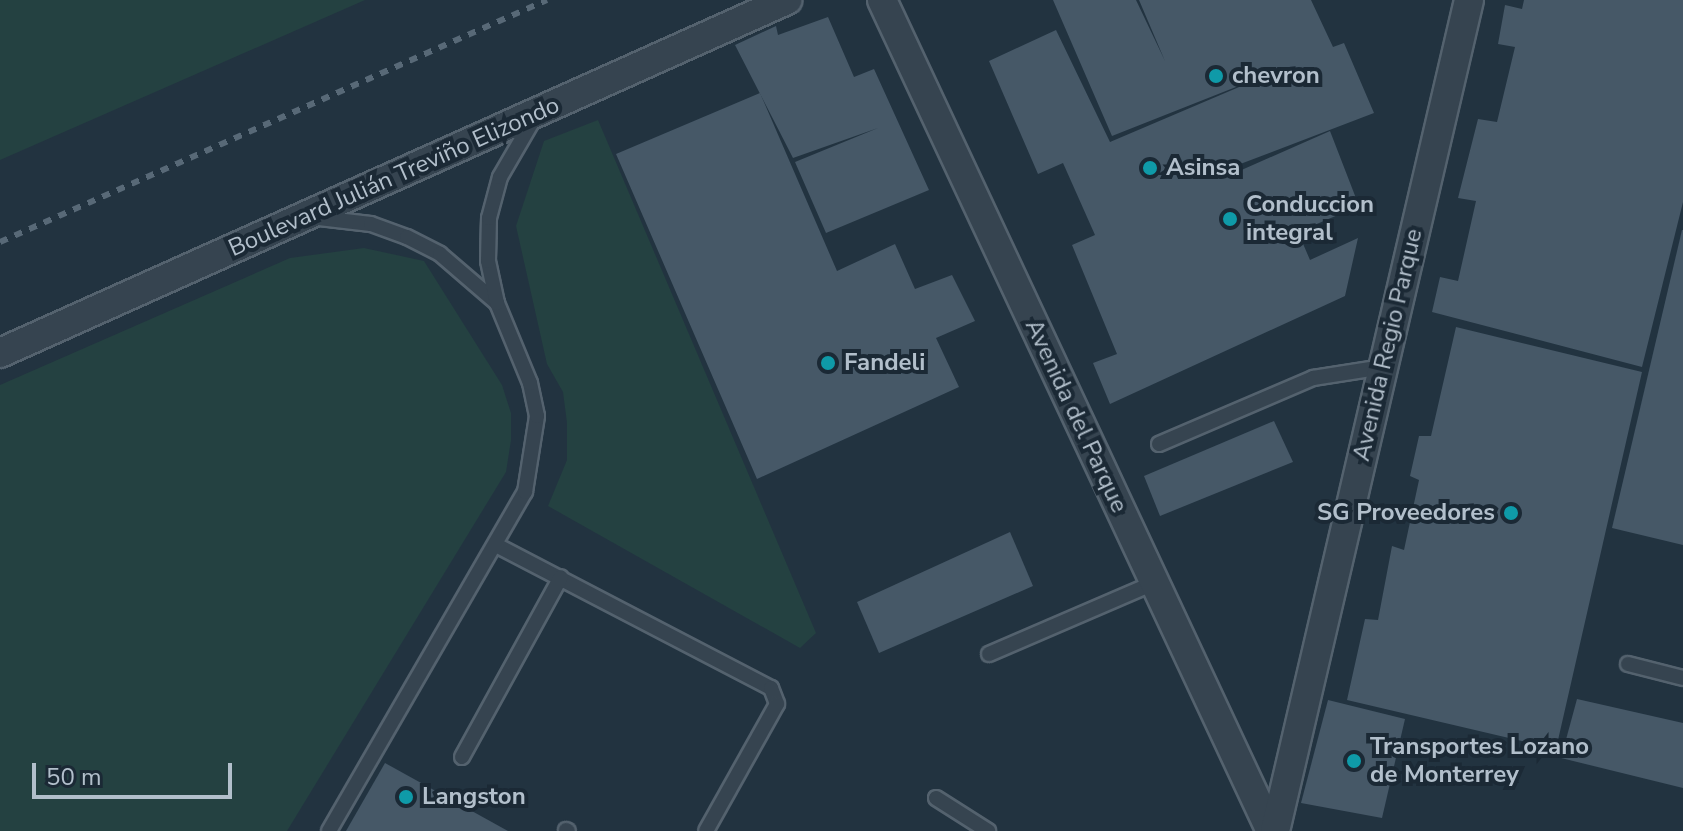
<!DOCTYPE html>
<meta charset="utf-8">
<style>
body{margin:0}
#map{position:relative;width:1683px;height:831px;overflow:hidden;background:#223340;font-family:"Nunito Sans",sans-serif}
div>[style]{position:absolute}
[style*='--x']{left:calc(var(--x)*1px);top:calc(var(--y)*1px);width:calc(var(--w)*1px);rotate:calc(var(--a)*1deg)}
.green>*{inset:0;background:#244141}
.building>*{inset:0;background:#465867}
.roads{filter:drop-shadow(2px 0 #54626e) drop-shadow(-2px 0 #54626e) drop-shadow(0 2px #54626e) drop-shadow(0 -2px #54626e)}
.lane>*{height:14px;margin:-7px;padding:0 7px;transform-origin:7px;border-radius:7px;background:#364450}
.street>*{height:28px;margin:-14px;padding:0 14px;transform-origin:14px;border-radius:14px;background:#364450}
.rail>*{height:6px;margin-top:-3px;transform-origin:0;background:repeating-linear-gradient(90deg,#586977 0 8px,transparent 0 16px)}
.dots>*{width:22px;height:22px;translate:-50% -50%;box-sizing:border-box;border:4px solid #1b2935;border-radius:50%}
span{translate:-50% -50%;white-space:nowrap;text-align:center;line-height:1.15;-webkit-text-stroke:8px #1b2935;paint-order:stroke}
.poi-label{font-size:24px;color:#b2bfcb;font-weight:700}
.left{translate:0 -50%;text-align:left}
.right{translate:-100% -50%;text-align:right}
.street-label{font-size:24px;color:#b2bfcb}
.scale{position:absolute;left:32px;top:763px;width:200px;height:36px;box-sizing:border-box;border:4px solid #b2bfcb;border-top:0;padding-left:10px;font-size:24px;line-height:28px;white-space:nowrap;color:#b2bfcb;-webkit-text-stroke:6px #1b2935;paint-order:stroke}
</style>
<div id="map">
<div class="green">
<i style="clip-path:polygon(0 0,365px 0,0 160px)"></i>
<i style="clip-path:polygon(598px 120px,816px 633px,800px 648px,548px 506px,567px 460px,567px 423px,563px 392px,547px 364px,516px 226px,544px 141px)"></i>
<i style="clip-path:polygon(364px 248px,424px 261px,502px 385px,511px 413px,511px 440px,506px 472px,287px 831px,0 831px,0 385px,290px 258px)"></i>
</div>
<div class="building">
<i style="clip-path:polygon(1053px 0,1136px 0,1165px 61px,1139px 0,1311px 0,1333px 47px,1344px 43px,1374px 113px,1235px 166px,1237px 172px,1330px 131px,1359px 206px,1298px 232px,1310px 260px,1358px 238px,1345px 296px,1110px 404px,1093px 363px,1117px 354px,1072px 245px,1095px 235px,1063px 163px,1038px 174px,989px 61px,1056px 30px,1110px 142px,1284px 68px,1112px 136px)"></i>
<i style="clip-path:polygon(1524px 0,1683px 0,1683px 202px,1642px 367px,1432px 312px,1440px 277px,1458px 281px,1476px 201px,1458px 198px,1478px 119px,1497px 122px,1515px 47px,1498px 44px,1505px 5px,1522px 9px)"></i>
<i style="clip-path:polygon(828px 17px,854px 77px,874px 69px,929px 190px,826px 233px,795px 162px,878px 128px,793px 158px,735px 45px,776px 26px,778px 35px)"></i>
<i style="clip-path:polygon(760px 93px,837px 271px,895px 244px,915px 289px,952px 275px,975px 321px,936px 338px,959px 387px,757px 479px,616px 154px)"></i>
<i style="clip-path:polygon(1682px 230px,1683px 230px,1683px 545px,1612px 528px)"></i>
<i style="clip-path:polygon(1456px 327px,1642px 372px,1556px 749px,1347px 700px,1365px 619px,1378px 620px,1392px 546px,1404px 550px,1419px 480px,1410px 476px,1419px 436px,1431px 436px)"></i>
<i style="clip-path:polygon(1274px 421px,1293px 462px,1160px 516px,1144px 476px)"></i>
<i style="clip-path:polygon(1010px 532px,1033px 586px,879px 653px,857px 602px)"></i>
<i style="clip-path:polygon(1577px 699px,1683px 723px,1683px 788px,1561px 758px)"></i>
<i style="clip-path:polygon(1328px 700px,1405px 719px,1382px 818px,1301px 803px)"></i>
<i style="clip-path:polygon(385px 763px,508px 831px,346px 831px)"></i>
</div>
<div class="roads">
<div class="lane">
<i style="--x:319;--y:218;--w:52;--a:6.6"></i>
<i style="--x:371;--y:224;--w:38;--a:20"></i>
<i style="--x:407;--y:237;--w:37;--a:27"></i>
<i style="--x:440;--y:254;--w:75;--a:40.7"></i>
<i style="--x:1159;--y:444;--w:168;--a:-23.2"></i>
<i style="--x:1313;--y:378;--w:71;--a:-8.9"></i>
<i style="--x:496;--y:545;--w:310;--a:27.5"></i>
<i style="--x:771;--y:688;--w:17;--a:69"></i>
<i style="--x:777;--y:704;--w:145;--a:119.2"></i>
<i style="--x:989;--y:654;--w:180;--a:-23.3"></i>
<i style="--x:1628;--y:664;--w:57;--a:14.3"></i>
<i style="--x:462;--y:757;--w:205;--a:-61.2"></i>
<i style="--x:936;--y:798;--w:62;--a:32.4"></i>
<i style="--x:566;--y:830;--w:2;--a:27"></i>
<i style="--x:329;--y:831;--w:392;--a:-60"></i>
<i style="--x:525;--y:492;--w:77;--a:-81"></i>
<i style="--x:537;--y:416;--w:34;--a:-102"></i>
<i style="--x:530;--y:383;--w:87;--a:-112.4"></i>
<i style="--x:497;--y:303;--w:43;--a:-102.1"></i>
<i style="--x:488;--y:261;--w:43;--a:-88.7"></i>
<i style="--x:489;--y:218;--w:42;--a:-75"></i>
<i style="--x:500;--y:177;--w:66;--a:-59.9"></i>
</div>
<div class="street">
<i style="--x:882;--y:0;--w:918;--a:64.92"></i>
<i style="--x:0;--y:353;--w:863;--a:-24.16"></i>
<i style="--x:1275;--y:831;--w:853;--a:-76.86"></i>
</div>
</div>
<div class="rail">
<i style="--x:0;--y:242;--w:598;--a:-23.87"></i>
</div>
<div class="dots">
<i style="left:1216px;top:76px;background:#0f9aa8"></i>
<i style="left:1150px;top:168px;background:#0f9aa8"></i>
<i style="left:1230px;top:219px;background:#0f9aa8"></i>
<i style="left:828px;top:363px;background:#0f9aa8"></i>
<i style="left:1511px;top:513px;background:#0f9aa8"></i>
<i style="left:1354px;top:761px;background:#0f9aa8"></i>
<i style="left:406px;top:797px;background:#0f9aa8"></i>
</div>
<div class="poi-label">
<span class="left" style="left:1232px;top:76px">chevron</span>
<span class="left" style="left:1166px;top:168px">Asinsa</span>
<span class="left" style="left:1246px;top:219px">Conduccion<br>integral</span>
<span class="left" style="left:844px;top:363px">Fandeli</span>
<span class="right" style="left:1495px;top:513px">SG Proveedores</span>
<span class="left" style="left:1370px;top:761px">Transportes Lozano<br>de Monterrey</span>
<span class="left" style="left:422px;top:797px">Langston</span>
</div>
<div class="street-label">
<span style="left:394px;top:177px;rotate:-24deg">Boulevard Julián Treviño Elizondo</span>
<span style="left:1388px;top:345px;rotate:-77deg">Avenida Regio Parque</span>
<span style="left:1076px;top:416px;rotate:65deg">Avenida del Parque</span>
</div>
<div class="scale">50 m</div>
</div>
